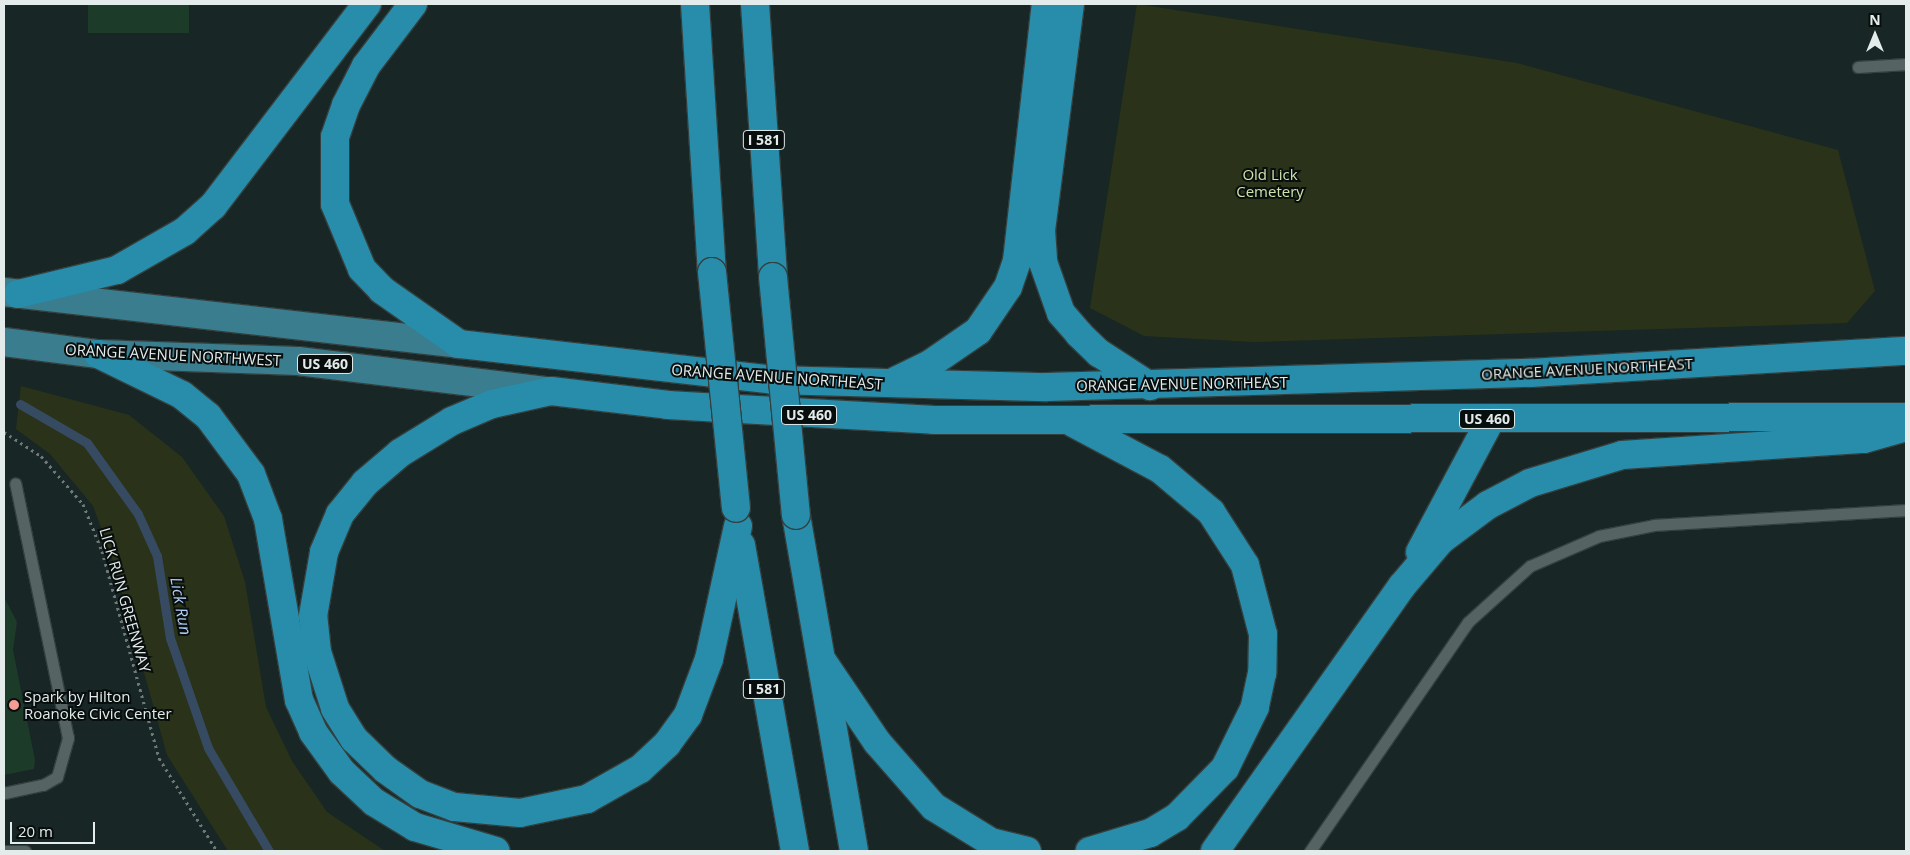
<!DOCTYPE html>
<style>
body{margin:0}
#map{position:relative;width:1910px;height:855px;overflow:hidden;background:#182625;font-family:"Open Sans",sans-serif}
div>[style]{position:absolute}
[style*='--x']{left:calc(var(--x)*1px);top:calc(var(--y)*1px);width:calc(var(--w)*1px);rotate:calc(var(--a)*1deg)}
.green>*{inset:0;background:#2a3319}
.stream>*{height:9px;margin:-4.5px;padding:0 4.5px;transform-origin:4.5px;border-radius:4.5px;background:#364a62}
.building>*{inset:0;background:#1d3b29}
.path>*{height:3px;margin-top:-1.5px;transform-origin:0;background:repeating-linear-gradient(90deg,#6e7a79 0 2.5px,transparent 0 6.5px)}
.roads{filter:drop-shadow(1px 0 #34403f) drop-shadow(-1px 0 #34403f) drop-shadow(0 1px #34403f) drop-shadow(0 -1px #34403f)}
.lane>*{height:11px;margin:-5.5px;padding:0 5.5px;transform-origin:5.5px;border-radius:5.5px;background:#556463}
.primary>*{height:28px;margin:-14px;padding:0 14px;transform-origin:14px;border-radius:14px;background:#397d8e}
.highway>*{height:28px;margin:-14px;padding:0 14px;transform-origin:14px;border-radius:14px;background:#278dab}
.bridges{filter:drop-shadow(1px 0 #34403f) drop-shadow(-1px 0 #34403f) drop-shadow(0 1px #34403f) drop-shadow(0 -1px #34403f)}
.highway-bridge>*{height:28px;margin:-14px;padding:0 14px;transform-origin:14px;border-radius:14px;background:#278dab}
.dots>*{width:14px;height:14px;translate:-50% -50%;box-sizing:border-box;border:2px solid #080e0d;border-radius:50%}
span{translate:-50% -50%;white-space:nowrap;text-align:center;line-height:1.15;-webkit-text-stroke:4px #080e0d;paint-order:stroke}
.shield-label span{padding:1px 4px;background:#080e0d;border:1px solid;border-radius:4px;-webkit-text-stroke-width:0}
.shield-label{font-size:14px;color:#e3eceb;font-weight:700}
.park-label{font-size:15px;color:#cee2a9}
.street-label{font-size:15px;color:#e3eceb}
.poi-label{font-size:15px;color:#e3eceb}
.left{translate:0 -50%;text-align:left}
.water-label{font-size:16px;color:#b1cff6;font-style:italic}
.frame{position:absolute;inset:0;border:5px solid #e3eceb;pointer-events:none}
.north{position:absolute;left:1850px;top:10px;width:50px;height:50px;-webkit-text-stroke:4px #080e0d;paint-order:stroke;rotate:0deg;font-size:14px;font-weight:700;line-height:20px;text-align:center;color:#e3eceb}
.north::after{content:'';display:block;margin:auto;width:18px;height:22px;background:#e3eceb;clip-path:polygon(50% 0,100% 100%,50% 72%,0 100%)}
.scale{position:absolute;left:10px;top:822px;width:85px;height:22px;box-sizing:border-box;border:2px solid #e3eceb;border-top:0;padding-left:6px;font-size:15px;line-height:18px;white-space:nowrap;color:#e3eceb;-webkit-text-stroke:4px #080e0d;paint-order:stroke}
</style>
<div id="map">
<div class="green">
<i style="clip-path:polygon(1137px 4px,1517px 63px,1838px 150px,1875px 291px,1847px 323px,1254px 342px,1144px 336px,1090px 308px)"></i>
<i style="clip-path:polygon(21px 386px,129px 415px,182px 457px,224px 516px,245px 582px,266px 707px,292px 761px,327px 812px,385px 851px,228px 851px,167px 755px,111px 554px,93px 506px,50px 454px,16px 429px)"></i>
</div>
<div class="stream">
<i style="--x:20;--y:404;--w:78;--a:30.2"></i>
<i style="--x:87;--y:443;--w:87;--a:54.3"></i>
<i style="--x:138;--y:514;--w:46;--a:65.7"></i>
<i style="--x:157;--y:556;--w:83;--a:81"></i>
<i style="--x:170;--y:638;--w:116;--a:70.9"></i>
<i style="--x:208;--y:748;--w:120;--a:59.4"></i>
</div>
<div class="building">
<i style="clip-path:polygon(88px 4px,189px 4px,189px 33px,88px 33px)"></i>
<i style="clip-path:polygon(4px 597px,17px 622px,13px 650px,35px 760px,34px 769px,4px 775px)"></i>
</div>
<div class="path">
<i style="--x:4;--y:432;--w:44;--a:33"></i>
<i style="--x:41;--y:456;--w:64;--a:48.8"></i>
<i style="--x:83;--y:504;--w:51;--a:68"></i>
<i style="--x:102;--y:551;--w:215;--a:74.6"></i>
<i style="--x:159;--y:758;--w:110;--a:58.1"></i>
</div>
<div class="roads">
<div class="lane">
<i style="--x:1858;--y:67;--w:48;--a:-3.6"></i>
<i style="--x:4;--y:793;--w:40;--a:-12"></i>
<i style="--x:43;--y:785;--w:16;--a:-30"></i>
<i style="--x:57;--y:777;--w:41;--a:-74.2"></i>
<i style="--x:68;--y:738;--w:260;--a:-101.7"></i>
<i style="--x:4;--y:851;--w:21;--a:0"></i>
<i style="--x:1310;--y:851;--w:278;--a:-55.4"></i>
<i style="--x:1468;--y:622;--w:84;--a:-42.1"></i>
<i style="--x:1530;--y:566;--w:75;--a:-23.5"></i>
<i style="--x:1599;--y:536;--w:56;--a:-11.3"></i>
<i style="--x:1654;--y:525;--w:252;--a:-3.4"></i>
</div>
<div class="primary">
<i style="--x:4;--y:292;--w:458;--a:6.5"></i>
<i style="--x:4;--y:342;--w:95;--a:7.3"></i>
<i style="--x:98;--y:354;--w:200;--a:2"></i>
<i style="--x:298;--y:361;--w:251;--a:6.9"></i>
</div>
<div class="highway">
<i style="--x:413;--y:4;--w:78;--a:127.2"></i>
<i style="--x:366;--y:66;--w:44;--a:117.1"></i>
<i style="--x:346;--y:105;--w:34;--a:109"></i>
<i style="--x:335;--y:137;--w:67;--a:90"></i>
<i style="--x:335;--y:204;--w:70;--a:67.4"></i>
<i style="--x:362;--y:269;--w:29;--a:46"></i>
<i style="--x:382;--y:290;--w:94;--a:35"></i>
<i style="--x:459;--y:344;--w:316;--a:6.5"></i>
<i style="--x:773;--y:380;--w:274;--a:1.5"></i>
<i style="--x:1047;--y:387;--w:484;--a:-1.7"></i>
<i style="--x:1531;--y:373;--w:376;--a:-3.4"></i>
<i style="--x:695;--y:4;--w:269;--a:86.4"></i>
<i style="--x:755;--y:4;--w:274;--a:86.2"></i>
<i style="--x:1070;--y:4;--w:228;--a:97.3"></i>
<i style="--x:1041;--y:230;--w:32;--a:86"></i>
<i style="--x:1043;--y:262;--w:54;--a:70.6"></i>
<i style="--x:1061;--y:313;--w:28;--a:49"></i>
<i style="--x:1079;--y:334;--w:28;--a:44"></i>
<i style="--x:1099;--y:353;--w:61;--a:32.9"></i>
<i style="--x:18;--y:294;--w:102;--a:-13.6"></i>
<i style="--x:117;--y:270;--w:78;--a:-29.8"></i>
<i style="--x:185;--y:231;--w:38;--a:-42"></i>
<i style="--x:213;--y:206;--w:254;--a:-52.7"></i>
<i style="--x:98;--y:354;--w:93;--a:26"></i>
<i style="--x:182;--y:395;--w:33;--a:39"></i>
<i style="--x:208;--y:416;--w:72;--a:53.4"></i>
<i style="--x:251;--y:474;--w:48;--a:69.3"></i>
<i style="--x:268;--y:519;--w:184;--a:80.3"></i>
<i style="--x:299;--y:700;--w:35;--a:66"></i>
<i style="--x:313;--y:732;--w:49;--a:54.1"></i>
<i style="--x:342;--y:772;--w:44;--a:43.2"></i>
<i style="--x:374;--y:802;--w:48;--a:31.4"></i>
<i style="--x:415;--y:827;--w:84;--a:16.5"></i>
<i style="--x:893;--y:382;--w:41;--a:-25.9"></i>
<i style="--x:930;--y:364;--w:58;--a:-34.5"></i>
<i style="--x:978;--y:331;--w:53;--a:-55.7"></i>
<i style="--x:1008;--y:287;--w:28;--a:-71"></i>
<i style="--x:1017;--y:261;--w:259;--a:-83.6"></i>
<i style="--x:1073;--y:423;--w:98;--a:27.9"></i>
<i style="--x:1160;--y:469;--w:67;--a:40.1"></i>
<i style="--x:1211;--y:512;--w:63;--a:57.3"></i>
<i style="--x:1245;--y:565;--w:71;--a:75.4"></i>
<i style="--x:1263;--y:634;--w:39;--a:91"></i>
<i style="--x:1262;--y:673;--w:35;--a:102"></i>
<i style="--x:1255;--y:707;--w:68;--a:116.2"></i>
<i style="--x:1225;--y:768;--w:69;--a:134.4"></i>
<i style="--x:1177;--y:817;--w:31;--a:149"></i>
<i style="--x:1150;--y:833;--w:63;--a:163.3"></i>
<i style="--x:796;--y:515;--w:341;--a:80.2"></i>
<i style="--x:738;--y:526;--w:136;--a:102.3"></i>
<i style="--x:709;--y:659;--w:60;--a:110.6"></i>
<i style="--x:688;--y:715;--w:36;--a:126"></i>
<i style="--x:667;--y:744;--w:37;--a:137"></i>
<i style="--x:640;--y:769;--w:61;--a:150.5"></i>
<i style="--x:587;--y:799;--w:68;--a:168.2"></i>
<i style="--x:520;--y:813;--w:66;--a:-174.8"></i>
<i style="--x:454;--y:807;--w:36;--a:-159"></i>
<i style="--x:420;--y:794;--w:43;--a:-144.5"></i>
<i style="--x:385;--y:769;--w:43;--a:-135.9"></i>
<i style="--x:354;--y:739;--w:36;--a:-122"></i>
<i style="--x:335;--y:708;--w:59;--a:-107.8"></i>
<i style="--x:317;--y:652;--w:36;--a:-96"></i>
<i style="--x:313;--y:616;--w:65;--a:-80.2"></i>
<i style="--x:324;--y:552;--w:41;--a:-67.2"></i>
<i style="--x:340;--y:514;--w:40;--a:-51"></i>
<i style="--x:365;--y:483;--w:46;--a:-40.6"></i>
<i style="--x:400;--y:453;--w:61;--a:-31.6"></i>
<i style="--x:452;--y:421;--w:43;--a:-23"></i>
<i style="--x:492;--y:404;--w:60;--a:-12.4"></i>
<i style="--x:551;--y:391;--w:118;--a:6.8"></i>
<i style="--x:668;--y:405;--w:266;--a:3.2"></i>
<i style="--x:934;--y:420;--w:972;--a:-0.18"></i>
<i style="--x:741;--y:545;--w:311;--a:80"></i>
<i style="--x:1420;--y:552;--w:151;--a:-61.9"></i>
<i style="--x:823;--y:662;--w:97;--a:56"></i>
<i style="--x:877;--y:742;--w:86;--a:48.8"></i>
<i style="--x:934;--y:807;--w:67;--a:31.6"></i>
<i style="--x:991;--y:842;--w:37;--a:14"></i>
<i style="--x:1215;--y:851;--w:324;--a:-54.8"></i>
<i style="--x:1402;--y:586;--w:60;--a:-49.7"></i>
<i style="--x:1441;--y:540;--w:59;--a:-36.7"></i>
<i style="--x:1488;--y:505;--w:47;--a:-27.6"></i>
<i style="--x:1530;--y:483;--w:96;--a:-16.9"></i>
<i style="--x:1622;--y:455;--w:243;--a:-3.8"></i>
<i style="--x:1864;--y:439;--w:44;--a:-15.9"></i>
</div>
</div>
<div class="bridges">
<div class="highway-bridge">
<i style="--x:712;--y:272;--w:237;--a:84.2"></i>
<i style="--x:773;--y:277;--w:239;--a:84.5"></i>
</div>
</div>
<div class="dots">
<i style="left:14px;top:705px;background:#f59c94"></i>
</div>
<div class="shield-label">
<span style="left:764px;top:140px">I 581</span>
<span style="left:325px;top:364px">US 460</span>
<span style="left:809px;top:415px">US 460</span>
<span style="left:1487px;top:419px">US 460</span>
<span style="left:764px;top:689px">I 581</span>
</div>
<div class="park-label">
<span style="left:1270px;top:183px">Old Lick<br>Cemetery</span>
</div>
<div class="street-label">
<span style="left:173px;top:355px;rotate:3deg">ORANGE AVENUE NORTHWEST</span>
<span style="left:1587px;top:369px;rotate:-3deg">ORANGE AVENUE NORTHEAST</span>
<span style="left:777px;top:377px;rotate:4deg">ORANGE AVENUE NORTHEAST</span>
<span style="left:1182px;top:384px;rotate:-1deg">ORANGE AVENUE NORTHEAST</span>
<span style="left:125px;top:600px;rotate:74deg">LICK RUN GREENWAY</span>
</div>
<div class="poi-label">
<span class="left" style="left:24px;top:705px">Spark by Hilton<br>Roanoke Civic Center</span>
</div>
<div class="water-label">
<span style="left:181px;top:606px;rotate:80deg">Lick Run</span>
</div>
<div class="frame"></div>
<div class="north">N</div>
<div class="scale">20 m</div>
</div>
